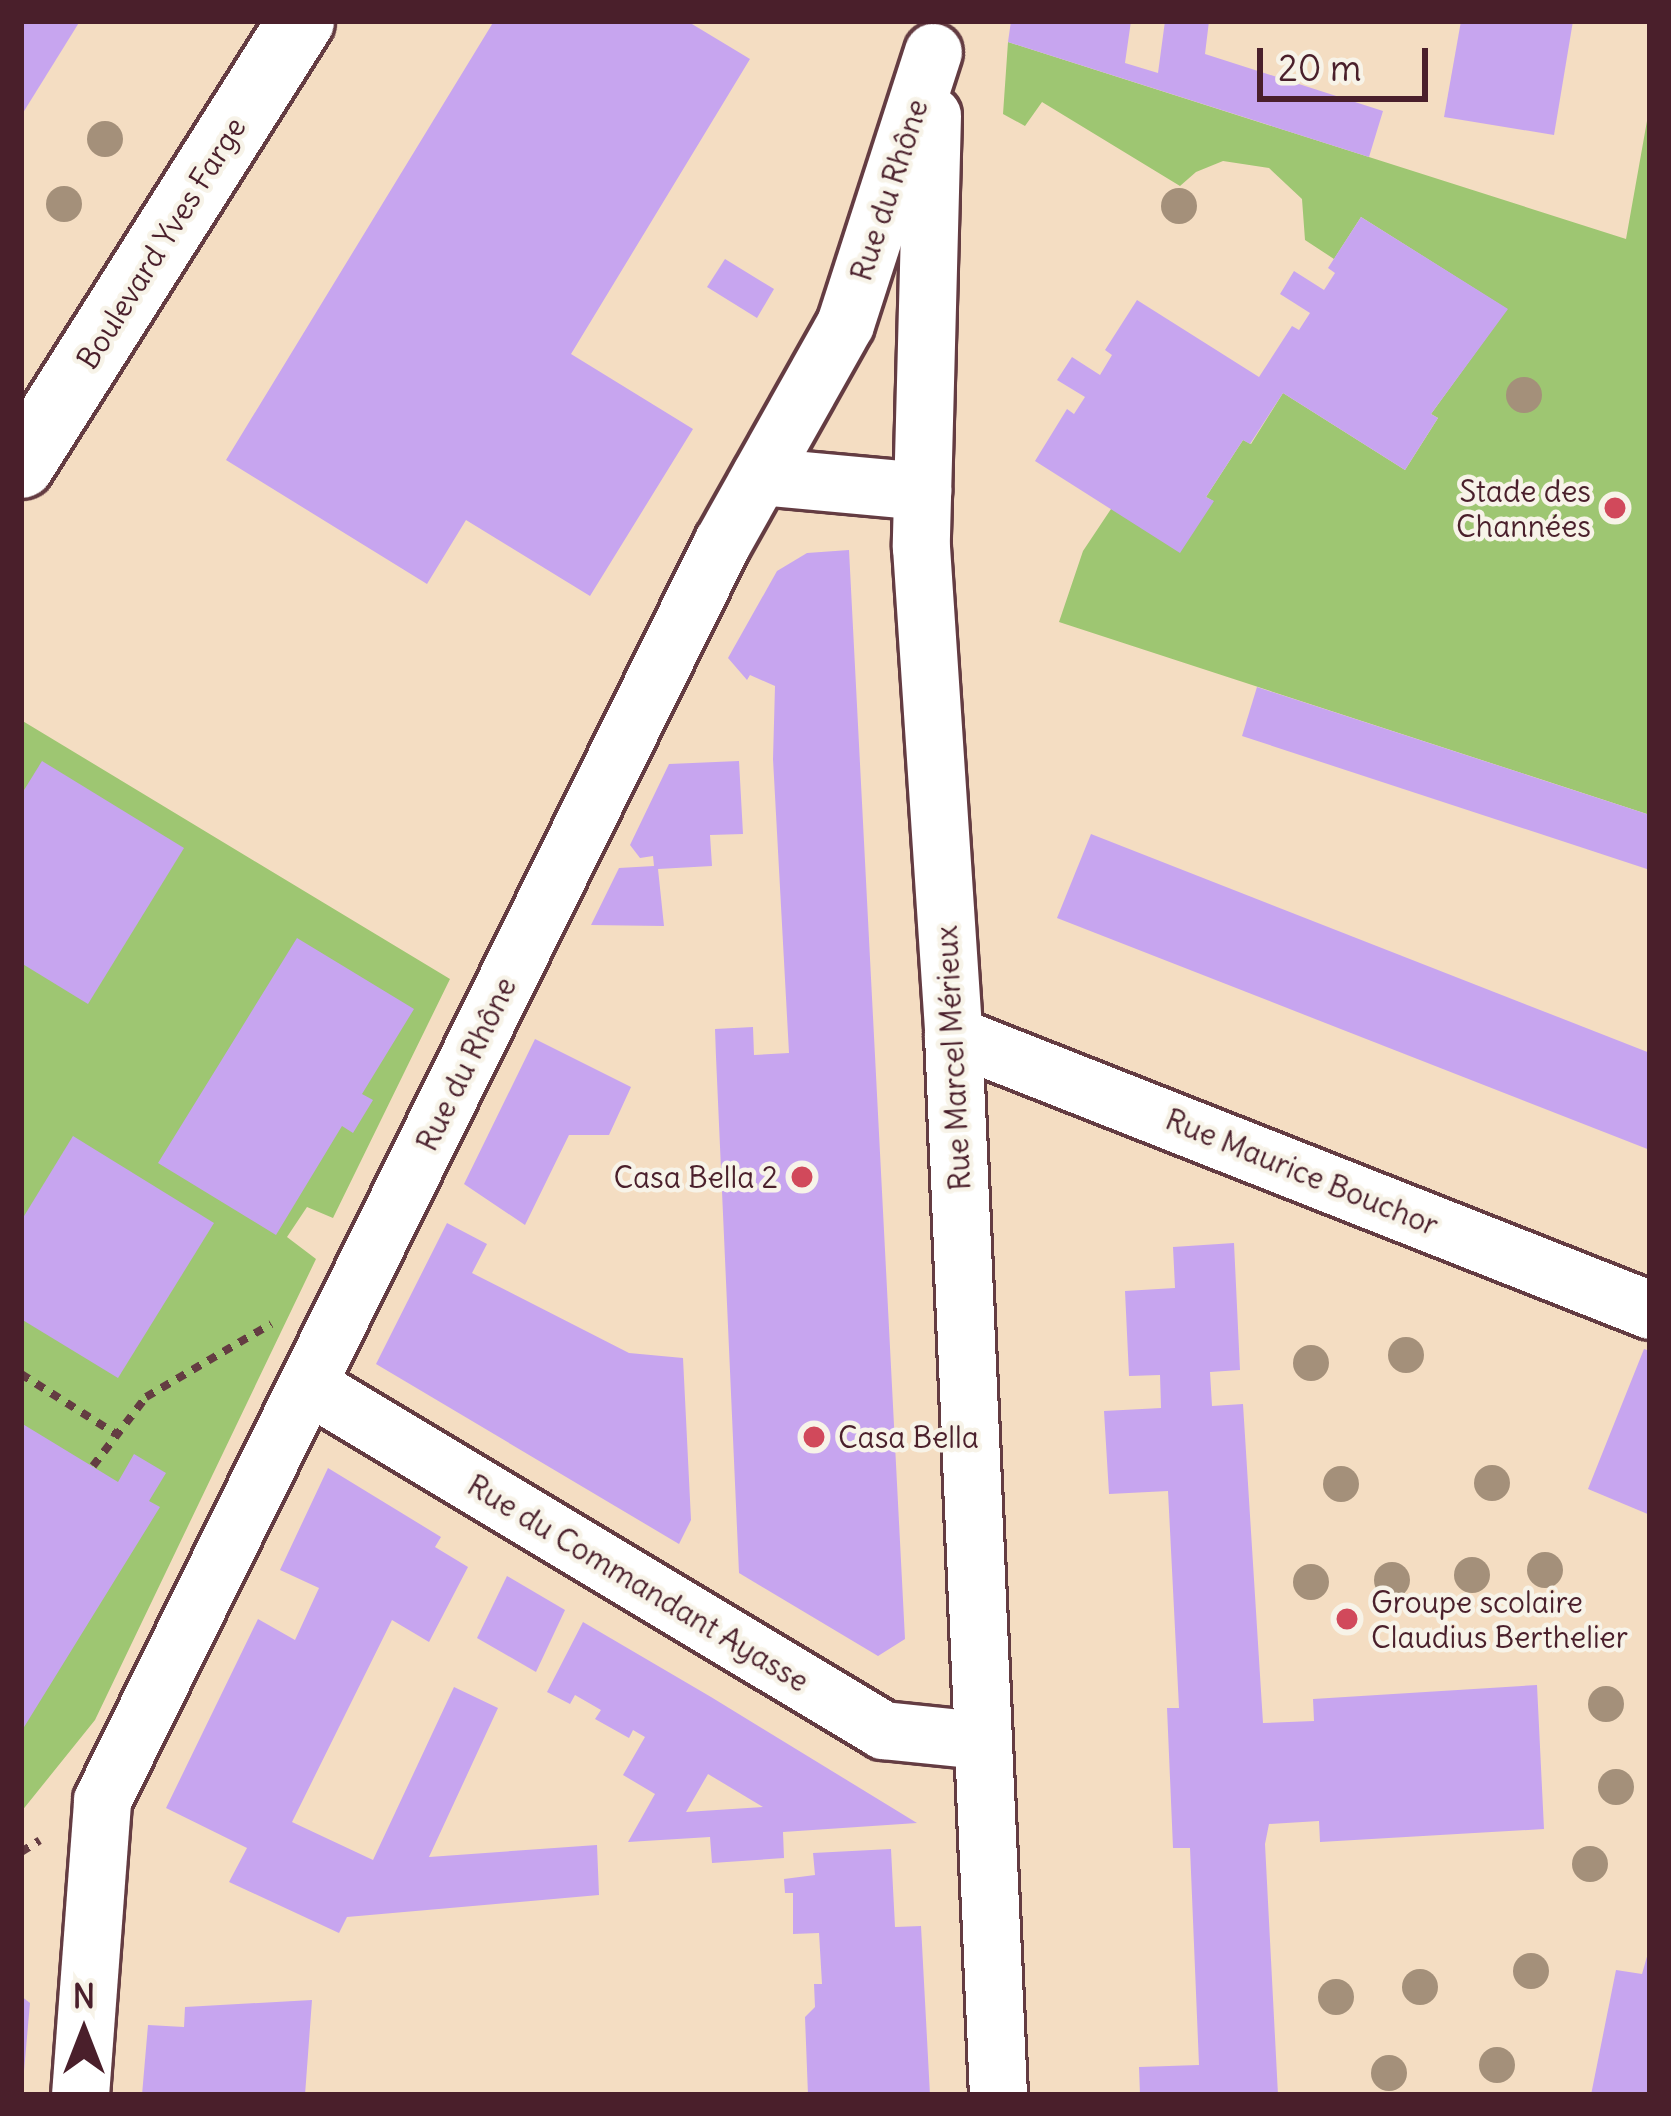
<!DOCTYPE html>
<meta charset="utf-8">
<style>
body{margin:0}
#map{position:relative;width:1671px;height:2116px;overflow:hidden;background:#f4ddc2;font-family:Delius,sans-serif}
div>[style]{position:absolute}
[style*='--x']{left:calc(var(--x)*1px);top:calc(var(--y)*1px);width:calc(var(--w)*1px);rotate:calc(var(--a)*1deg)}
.green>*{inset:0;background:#9ec672}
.building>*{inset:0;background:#c7a5ef}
.path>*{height:8px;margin-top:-4px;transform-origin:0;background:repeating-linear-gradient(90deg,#643c42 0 9px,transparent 0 18px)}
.roads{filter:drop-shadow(3px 0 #643c42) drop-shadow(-3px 0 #643c42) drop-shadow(0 3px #643c42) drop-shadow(0 -3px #643c42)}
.minor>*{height:57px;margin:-28.5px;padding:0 28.5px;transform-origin:28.5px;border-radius:28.5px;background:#fff}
.tertiary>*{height:66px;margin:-33px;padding:0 33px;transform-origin:33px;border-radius:33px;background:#fff}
.trees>*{width:36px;height:36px;margin:-18px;border-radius:50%;background:#a4907a}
.dots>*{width:33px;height:33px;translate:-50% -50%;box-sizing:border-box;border:6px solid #f7f3e8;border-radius:50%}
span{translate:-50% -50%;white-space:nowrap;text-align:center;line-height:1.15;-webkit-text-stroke:9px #f7f3e8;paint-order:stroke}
.street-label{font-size:30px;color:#4a1f2b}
.poi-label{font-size:30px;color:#4a1f2b}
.right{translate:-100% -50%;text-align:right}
.left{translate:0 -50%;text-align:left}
.frame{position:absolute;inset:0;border:24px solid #4a1f2b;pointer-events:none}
.north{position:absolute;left:24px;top:1972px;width:120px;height:120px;-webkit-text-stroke:9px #f7f3e8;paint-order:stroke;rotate:0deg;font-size:33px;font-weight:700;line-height:48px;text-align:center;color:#4a1f2b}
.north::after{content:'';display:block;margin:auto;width:42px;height:54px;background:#4a1f2b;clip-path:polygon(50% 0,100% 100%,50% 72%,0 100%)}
.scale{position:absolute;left:1257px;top:48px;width:171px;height:54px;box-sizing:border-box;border:6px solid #4a1f2b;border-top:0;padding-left:15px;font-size:36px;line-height:42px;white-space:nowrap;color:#4a1f2b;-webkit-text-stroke:9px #f7f3e8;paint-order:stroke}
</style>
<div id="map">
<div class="green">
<i style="clip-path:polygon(1008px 42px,1626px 239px,1650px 104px,1650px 815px,1059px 622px,1083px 551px,1111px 509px,1213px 501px,1206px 497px,1243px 440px,1251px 444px,1283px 393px,1405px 470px,1438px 418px,1431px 414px,1507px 309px,1361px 217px,1334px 259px,1305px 240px,1302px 199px,1269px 168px,1223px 161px,1196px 172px,1180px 186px,1042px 102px,1025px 126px,1003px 114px)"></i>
<i style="clip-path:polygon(21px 720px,450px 979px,333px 1218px,307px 1207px,287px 1237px,316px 1259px,95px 1720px,21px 1812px)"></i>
</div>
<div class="building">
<i style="clip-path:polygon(21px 21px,80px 21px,21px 116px)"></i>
<i style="clip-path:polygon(494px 21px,687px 21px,750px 59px,571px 354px,693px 429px,590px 596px,466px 520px,427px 584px,226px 460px)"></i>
<i style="clip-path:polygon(1011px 21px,1131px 21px,1125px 63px,1158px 73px,1165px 21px,1209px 21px,1205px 54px,1383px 111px,1369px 157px,1008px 42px)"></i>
<i style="clip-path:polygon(1461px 21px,1573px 21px,1554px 135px,1444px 117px)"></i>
<i style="clip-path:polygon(1361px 217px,1508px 309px,1431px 414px,1438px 418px,1405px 470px,1283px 393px,1250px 444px,1243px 440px,1206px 497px,1214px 501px,1180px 553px,1035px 461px,1067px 409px,1074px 414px,1085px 397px,1057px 380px,1072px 357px,1100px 375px,1112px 355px,1105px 350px,1137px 300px,1259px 377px,1292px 326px,1299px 330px,1310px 313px,1280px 294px,1294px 271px,1324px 290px,1335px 273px,1328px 268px)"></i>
<i style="clip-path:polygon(725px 259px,774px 289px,757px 318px,707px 287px)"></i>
<i style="clip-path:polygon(849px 550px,905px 1639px,878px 1656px,739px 1573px,716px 1057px,715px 1029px,753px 1027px,754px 1055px,789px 1053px,773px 759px,775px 686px,750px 675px,747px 680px,728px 658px,777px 571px,807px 553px)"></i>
<i style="clip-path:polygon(1257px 687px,1650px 815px,1650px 870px,1242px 736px)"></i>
<i style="clip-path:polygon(42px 761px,184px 848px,88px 1004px,21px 963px,21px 795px)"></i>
<i style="clip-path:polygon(739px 761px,743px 834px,710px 835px,712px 866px,658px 869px,664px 926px,591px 925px,619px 868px,654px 866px,653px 856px,640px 858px,630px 845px,669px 764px)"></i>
<i style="clip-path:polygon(1091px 834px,1650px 1053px,1650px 1150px,1057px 918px)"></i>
<i style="clip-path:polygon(297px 938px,414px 1009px,362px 1094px,373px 1100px,353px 1133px,342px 1126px,276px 1235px,158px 1163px)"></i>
<i style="clip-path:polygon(535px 1039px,631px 1087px,609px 1135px,569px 1135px,525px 1225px,464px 1184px)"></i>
<i style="clip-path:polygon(73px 1136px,214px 1223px,118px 1378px,21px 1319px,21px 1221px)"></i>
<i style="clip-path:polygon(447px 1223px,487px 1244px,472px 1273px,629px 1353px,683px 1358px,691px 1520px,679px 1544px,376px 1364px)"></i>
<i style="clip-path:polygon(1234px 1243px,1240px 1370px,1210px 1372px,1212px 1406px,1243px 1404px,1263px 1723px,1314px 1721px,1313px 1699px,1537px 1685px,1544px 1829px,1320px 1842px,1319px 1821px,1269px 1824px,1265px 1844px,1278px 2095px,1140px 2095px,1139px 2067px,1199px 2065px,1190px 1848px,1173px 1848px,1167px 1708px,1179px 1708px,1168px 1491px,1109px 1494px,1104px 1411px,1161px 1408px,1160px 1375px,1129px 1376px,1125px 1291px,1175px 1288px,1173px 1247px)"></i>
<i style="clip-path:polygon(1644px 1349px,1650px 1351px,1650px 1515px,1588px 1489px)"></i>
<i style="clip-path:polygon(21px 1423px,118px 1482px,134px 1454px,166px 1473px,149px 1501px,160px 1507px,21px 1732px)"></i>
<i style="clip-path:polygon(328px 1468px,441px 1537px,435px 1547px,468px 1567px,429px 1642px,392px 1620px,292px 1822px,373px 1860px,454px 1687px,498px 1708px,429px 1857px,597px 1845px,599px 1895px,347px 1917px,339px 1933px,229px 1882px,247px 1848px,166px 1808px,258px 1619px,295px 1640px,319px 1588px,280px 1570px)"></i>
<i style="clip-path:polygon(507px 1576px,565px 1610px,536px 1672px,477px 1638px)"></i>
<i style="clip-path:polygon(evenodd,583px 1622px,711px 1697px,917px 1823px,783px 1832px,784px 1858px,712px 1863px,710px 1837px,628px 1842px,655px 1794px,623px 1775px,645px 1737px,633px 1730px,629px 1738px,595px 1719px,601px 1710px,575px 1695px,570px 1704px,547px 1692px,583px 1622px,708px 1774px,763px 1807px,686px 1812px,708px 1774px)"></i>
<i style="clip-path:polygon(891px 1849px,895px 1927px,921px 1926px,930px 2095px,808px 2095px,805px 2017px,815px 2007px,814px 1984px,822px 1984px,819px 1933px,793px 1934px,793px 1893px,785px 1893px,784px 1879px,815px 1875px,813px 1853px)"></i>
<i style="clip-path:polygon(1650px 1946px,1650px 2095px,1591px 2095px,1616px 1970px,1642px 1974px)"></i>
<i style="clip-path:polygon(21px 1996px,30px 2003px,24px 2071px,21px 2070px)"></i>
<i style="clip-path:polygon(312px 2000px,305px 2095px,142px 2095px,148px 2025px,184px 2027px,185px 2007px)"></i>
</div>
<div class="path">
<i style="--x:21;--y:1374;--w:112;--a:32.3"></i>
<i style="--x:93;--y:1466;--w:87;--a:-52.5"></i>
<i style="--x:146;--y:1397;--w:145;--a:-30.3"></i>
<i style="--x:21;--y:1852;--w:22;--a:-32"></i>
</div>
<div class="roads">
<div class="minor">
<i style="--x:932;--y:115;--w:432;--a:91.5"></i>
<i style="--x:921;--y:547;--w:489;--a:86.2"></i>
<i style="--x:953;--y:1035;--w:1061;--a:87.57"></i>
<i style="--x:760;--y:476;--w:163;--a:5.3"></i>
<i style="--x:953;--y:1035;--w:749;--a:21.53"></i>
<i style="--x:308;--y:1385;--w:671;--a:30.96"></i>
<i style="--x:883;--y:1730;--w:98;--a:5.9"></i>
<i style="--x:80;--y:2095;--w:296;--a:-85.7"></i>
<i style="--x:102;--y:1800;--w:1402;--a:-63.75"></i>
<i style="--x:722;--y:543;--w:251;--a:-60.7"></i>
<i style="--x:845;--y:324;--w:286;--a:-72.1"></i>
</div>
<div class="tertiary">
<i style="--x:21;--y:465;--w:525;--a:-57.76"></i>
</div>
</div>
<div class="trees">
<i style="left:105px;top:139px"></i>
<i style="left:64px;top:204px"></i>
<i style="left:1179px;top:206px"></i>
<i style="left:1524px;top:395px"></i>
<i style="left:1406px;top:1355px"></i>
<i style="left:1311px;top:1363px"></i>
<i style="left:1492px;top:1483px"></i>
<i style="left:1341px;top:1484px"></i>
<i style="left:1545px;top:1570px"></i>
<i style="left:1472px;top:1575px"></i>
<i style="left:1392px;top:1580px"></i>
<i style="left:1311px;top:1582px"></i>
<i style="left:1606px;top:1704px"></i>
<i style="left:1616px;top:1787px"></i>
<i style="left:1590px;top:1864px"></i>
<i style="left:1531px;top:1971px"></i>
<i style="left:1420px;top:1987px"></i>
<i style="left:1336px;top:1997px"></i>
<i style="left:1497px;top:2065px"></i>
<i style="left:1389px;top:2073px"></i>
</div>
<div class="dots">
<i style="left:1615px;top:508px;background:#d1495b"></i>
<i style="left:802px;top:1177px;background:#d1495b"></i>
<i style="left:814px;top:1437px;background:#d1495b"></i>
<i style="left:1347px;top:1619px;background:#d1495b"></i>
</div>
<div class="street-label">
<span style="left:889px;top:190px;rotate:-72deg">Rue du Rhône</span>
<span style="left:161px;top:243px;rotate:-58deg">Boulevard Yves Farge</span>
<span style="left:953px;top:1058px;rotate:-93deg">Rue Marcel Mérieux</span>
<span style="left:466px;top:1064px;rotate:-64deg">Rue du Rhône</span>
<span style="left:1302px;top:1172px;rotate:22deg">Rue Maurice Bouchor</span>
<span style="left:638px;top:1583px;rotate:31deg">Rue du Commandant Ayasse</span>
</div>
<div class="poi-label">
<span class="right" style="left:1591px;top:508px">Stade des<br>Channées</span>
<span class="right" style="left:778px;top:1177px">Casa Bella 2</span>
<span class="left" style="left:838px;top:1437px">Casa Bella</span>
<span class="left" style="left:1371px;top:1619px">Groupe scolaire<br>Claudius Berthelier</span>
</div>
<div class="frame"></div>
<div class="north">N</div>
<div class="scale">20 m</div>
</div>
